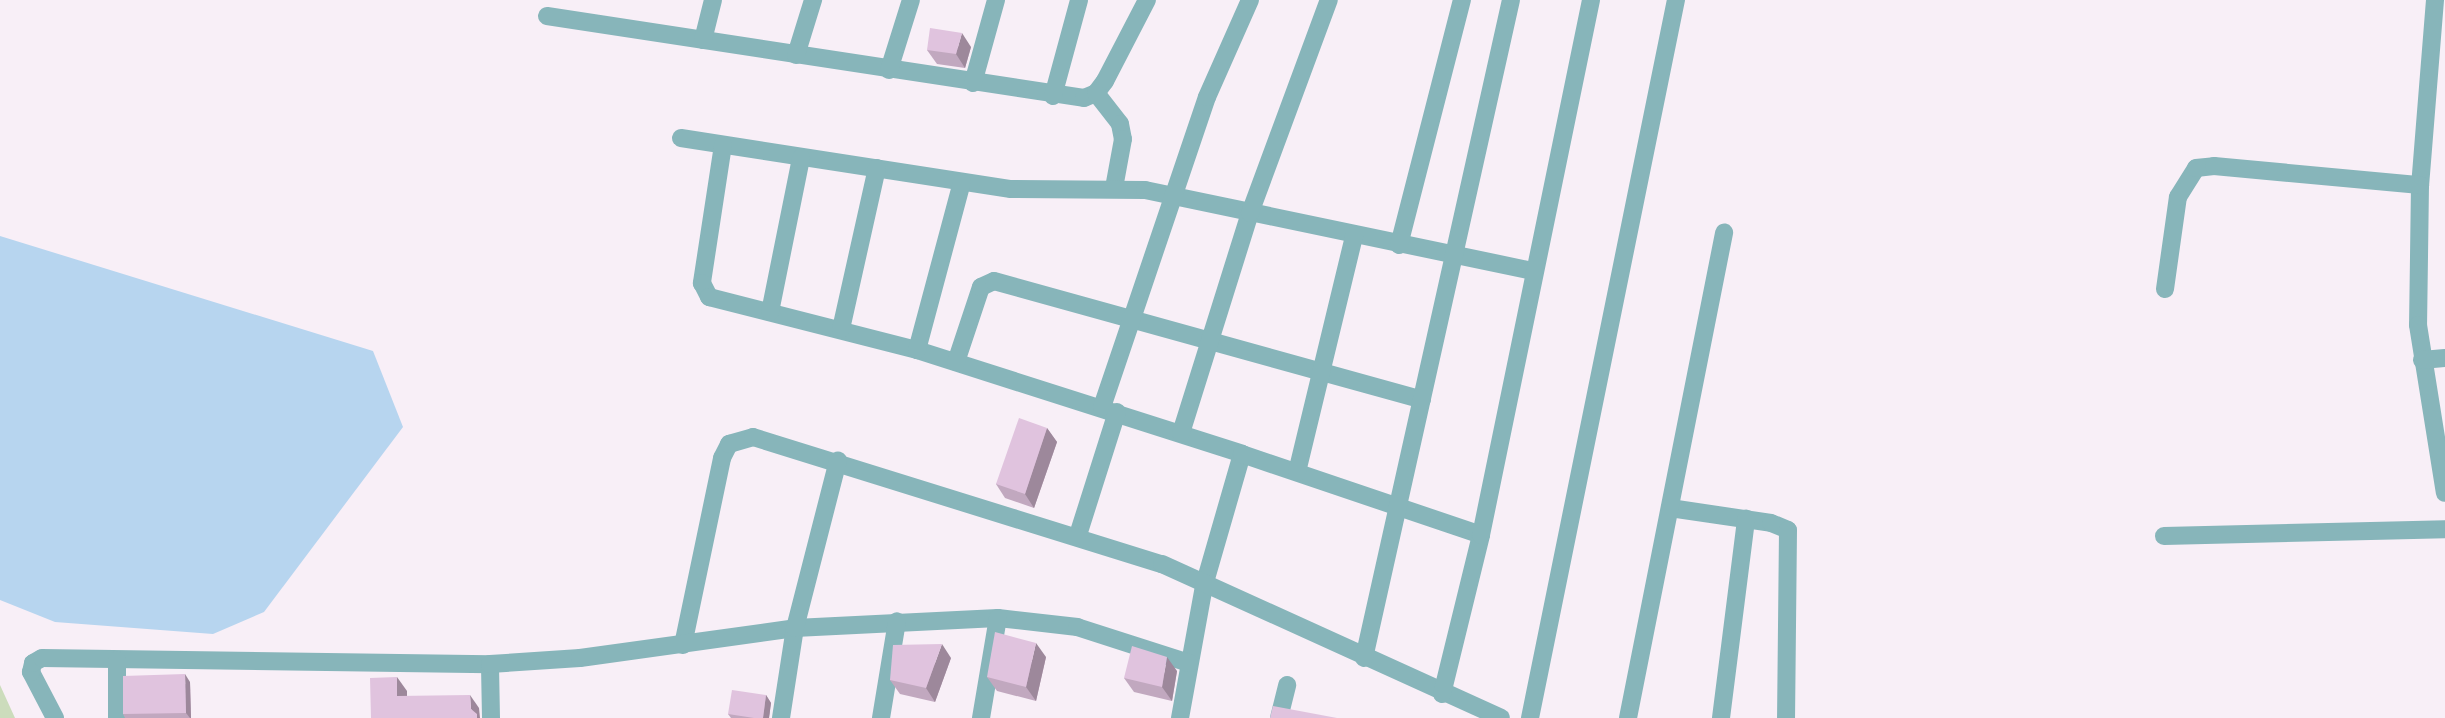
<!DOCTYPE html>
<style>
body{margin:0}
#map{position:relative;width:2445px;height:718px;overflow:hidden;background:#f8eff7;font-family:Commissioner,sans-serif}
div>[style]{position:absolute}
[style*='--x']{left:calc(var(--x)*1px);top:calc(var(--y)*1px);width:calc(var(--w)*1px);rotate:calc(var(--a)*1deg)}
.green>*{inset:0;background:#ccdcbc}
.water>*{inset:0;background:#b7d5ef}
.minor>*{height:18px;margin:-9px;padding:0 9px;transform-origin:9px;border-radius:9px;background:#87b5ba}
.wall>*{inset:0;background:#c1a8bf}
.shaded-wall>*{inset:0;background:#9d889b}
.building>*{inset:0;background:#e0c3de}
span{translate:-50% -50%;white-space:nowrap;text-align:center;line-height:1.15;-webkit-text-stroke:7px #f8eff7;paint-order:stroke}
</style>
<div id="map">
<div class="green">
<i style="clip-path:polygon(0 685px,15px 718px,0 718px)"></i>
</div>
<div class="water">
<i style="clip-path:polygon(0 236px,373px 351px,403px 427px,264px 612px,213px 634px,55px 622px,0 600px)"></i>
</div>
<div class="minor">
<i style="--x:2435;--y:0;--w:186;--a:94.6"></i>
<i style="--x:2420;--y:185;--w:140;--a:90.8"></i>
<i style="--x:2418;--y:325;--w:170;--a:80.9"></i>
<i style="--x:547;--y:16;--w:543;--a:8.68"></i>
<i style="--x:1084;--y:98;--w:13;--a:-23"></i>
<i style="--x:1096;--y:93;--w:15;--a:-53"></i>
<i style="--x:1105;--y:81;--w:91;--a:-62.6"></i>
<i style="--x:703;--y:40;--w:41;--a:-76"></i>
<i style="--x:796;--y:55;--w:58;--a:-72.8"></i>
<i style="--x:889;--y:70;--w:73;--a:-72.6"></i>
<i style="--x:973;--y:83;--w:86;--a:-74.5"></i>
<i style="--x:1096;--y:93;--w:39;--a:52"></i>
<i style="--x:1120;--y:124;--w:15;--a:79"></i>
<i style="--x:1123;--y:139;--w:50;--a:100.4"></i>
<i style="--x:1053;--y:96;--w:99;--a:-74.8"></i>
<i style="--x:681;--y:138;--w:334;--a:8.8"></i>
<i style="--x:1011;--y:189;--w:134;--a:0.4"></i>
<i style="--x:1145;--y:190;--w:397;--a:11.8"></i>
<i style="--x:723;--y:145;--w:140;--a:98.7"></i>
<i style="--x:702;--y:283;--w:16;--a:63"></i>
<i style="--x:709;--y:297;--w:215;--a:14.3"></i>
<i style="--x:917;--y:350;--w:341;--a:17.7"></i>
<i style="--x:1242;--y:454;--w:137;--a:106.1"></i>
<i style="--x:1204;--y:586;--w:134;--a:100.3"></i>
<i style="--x:1399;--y:245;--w:253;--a:-75.6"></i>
<i style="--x:2165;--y:289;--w:93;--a:-82"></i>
<i style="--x:2178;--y:197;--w:34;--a:-58"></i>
<i style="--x:2196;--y:168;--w:18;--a:-6"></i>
<i style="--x:2214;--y:166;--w:207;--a:5.3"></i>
<i style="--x:770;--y:312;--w:157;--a:-78.6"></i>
<i style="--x:841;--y:329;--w:165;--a:-77.4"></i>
<i style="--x:917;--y:350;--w:174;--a:-75"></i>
<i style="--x:2422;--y:360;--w:23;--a:-5"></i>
<i style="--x:956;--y:362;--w:79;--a:-71.6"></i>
<i style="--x:981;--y:287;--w:14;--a:-25"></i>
<i style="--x:994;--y:281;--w:444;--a:15.5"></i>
<i style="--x:1102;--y:407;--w:327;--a:-71.3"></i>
<i style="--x:1207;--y:97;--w:106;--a:-66.1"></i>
<i style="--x:1181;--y:433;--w:231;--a:-72.6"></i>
<i style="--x:1250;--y:213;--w:227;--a:-69.7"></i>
<i style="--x:1242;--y:454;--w:252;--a:18.7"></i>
<i style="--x:1297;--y:472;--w:243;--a:-76.4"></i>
<i style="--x:1670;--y:508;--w:102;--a:8.4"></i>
<i style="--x:1771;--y:523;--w:18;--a:22"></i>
<i style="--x:1788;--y:530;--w:188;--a:90.6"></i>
<i style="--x:1078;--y:535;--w:129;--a:-72.4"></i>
<i style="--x:2164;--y:536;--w:281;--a:-1.4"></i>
<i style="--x:683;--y:645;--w:191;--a:-78.2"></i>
<i style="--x:722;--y:458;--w:16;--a:-63"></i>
<i style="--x:729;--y:444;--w:25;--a:-16"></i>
<i style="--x:753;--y:437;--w:428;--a:17.3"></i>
<i style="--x:1162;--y:564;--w:372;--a:24.4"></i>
<i style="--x:1364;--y:658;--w:674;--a:-77.41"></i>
<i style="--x:1442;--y:694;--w:164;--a:-76.2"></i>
<i style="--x:1481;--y:535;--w:546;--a:-78.38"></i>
<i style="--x:55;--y:718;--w:52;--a:-117.6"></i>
<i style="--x:31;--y:672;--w:9;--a:-77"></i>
<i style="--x:33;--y:663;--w:10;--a:-29"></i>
<i style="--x:42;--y:658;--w:448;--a:0.8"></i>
<i style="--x:117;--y:718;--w:58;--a:-90"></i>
<i style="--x:491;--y:718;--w:54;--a:-91.1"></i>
<i style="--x:490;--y:664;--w:90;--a:-3.8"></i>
<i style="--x:580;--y:658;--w:217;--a:-7.9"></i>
<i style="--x:795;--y:628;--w:203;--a:-2.8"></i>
<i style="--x:998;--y:618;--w:80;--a:6.5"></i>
<i style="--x:1077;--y:627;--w:118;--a:17.8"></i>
<i style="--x:781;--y:718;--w:91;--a:-81.2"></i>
<i style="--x:795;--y:628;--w:173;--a:-75.6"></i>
<i style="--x:881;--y:718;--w:98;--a:-80.6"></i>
<i style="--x:981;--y:718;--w:101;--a:-80.4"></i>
<i style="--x:1279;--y:718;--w:34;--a:-76"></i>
<i style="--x:1530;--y:718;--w:733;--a:-78.51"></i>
<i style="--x:1628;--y:718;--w:495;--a:-78.8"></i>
<i style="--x:1721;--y:718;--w:201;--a:-82.8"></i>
</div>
<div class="wall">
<i style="clip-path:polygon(971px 47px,965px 68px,937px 64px,927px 50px)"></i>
<i style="clip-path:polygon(1047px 428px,1057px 442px,1034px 508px,1005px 498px,996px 484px)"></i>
<i style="clip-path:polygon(1046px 657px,1036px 701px,997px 691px,987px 677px)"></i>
<i style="clip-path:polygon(951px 658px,935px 702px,900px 694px,890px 680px)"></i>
<i style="clip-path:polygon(1177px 671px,1172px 701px,1134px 692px,1124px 678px)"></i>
<i style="clip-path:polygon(190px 682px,191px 718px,125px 718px,123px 714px)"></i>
<i style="clip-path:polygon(766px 695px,771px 703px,769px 718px,731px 718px,728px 714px)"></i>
</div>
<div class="shaded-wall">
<i style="clip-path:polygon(962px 33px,971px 47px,965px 68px,956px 54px)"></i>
<i style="clip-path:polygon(1047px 428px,1057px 442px,1034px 508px,1025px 494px)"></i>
<i style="clip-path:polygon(1036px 643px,1046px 657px,1036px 701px,1026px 687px)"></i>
<i style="clip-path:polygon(942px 644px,951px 658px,935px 702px,926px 688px)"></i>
<i style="clip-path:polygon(1167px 657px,1177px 671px,1172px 701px,1162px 687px)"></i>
<i style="clip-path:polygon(185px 674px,190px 682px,191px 718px,190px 718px,186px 713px)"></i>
<i style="clip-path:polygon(397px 677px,407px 691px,407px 710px,397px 696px)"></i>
<i style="clip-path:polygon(470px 695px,479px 708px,480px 718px,477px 718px,471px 709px)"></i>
<i style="clip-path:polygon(766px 695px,771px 703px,769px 718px,763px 718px)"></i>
</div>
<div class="building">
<i style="clip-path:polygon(930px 28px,962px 33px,956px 54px,927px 50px)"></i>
<i style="clip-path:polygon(1019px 418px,1047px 428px,1025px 494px,996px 484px)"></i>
<i style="clip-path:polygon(995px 632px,1036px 643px,1026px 687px,987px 677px)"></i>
<i style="clip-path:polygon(942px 644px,926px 688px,890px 680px,893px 645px)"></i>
<i style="clip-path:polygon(1132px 646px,1167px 657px,1162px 687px,1124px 678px)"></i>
<i style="clip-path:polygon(185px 674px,186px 713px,123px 714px,123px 676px)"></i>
<i style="clip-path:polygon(397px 677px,397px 696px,470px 695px,471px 709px,477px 714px,477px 718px,371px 718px,370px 678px)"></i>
<i style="clip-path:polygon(732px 690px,766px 695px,763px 718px,754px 718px,728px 714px)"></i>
<i style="clip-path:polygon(1273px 706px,1337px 718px,1270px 718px)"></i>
</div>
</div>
